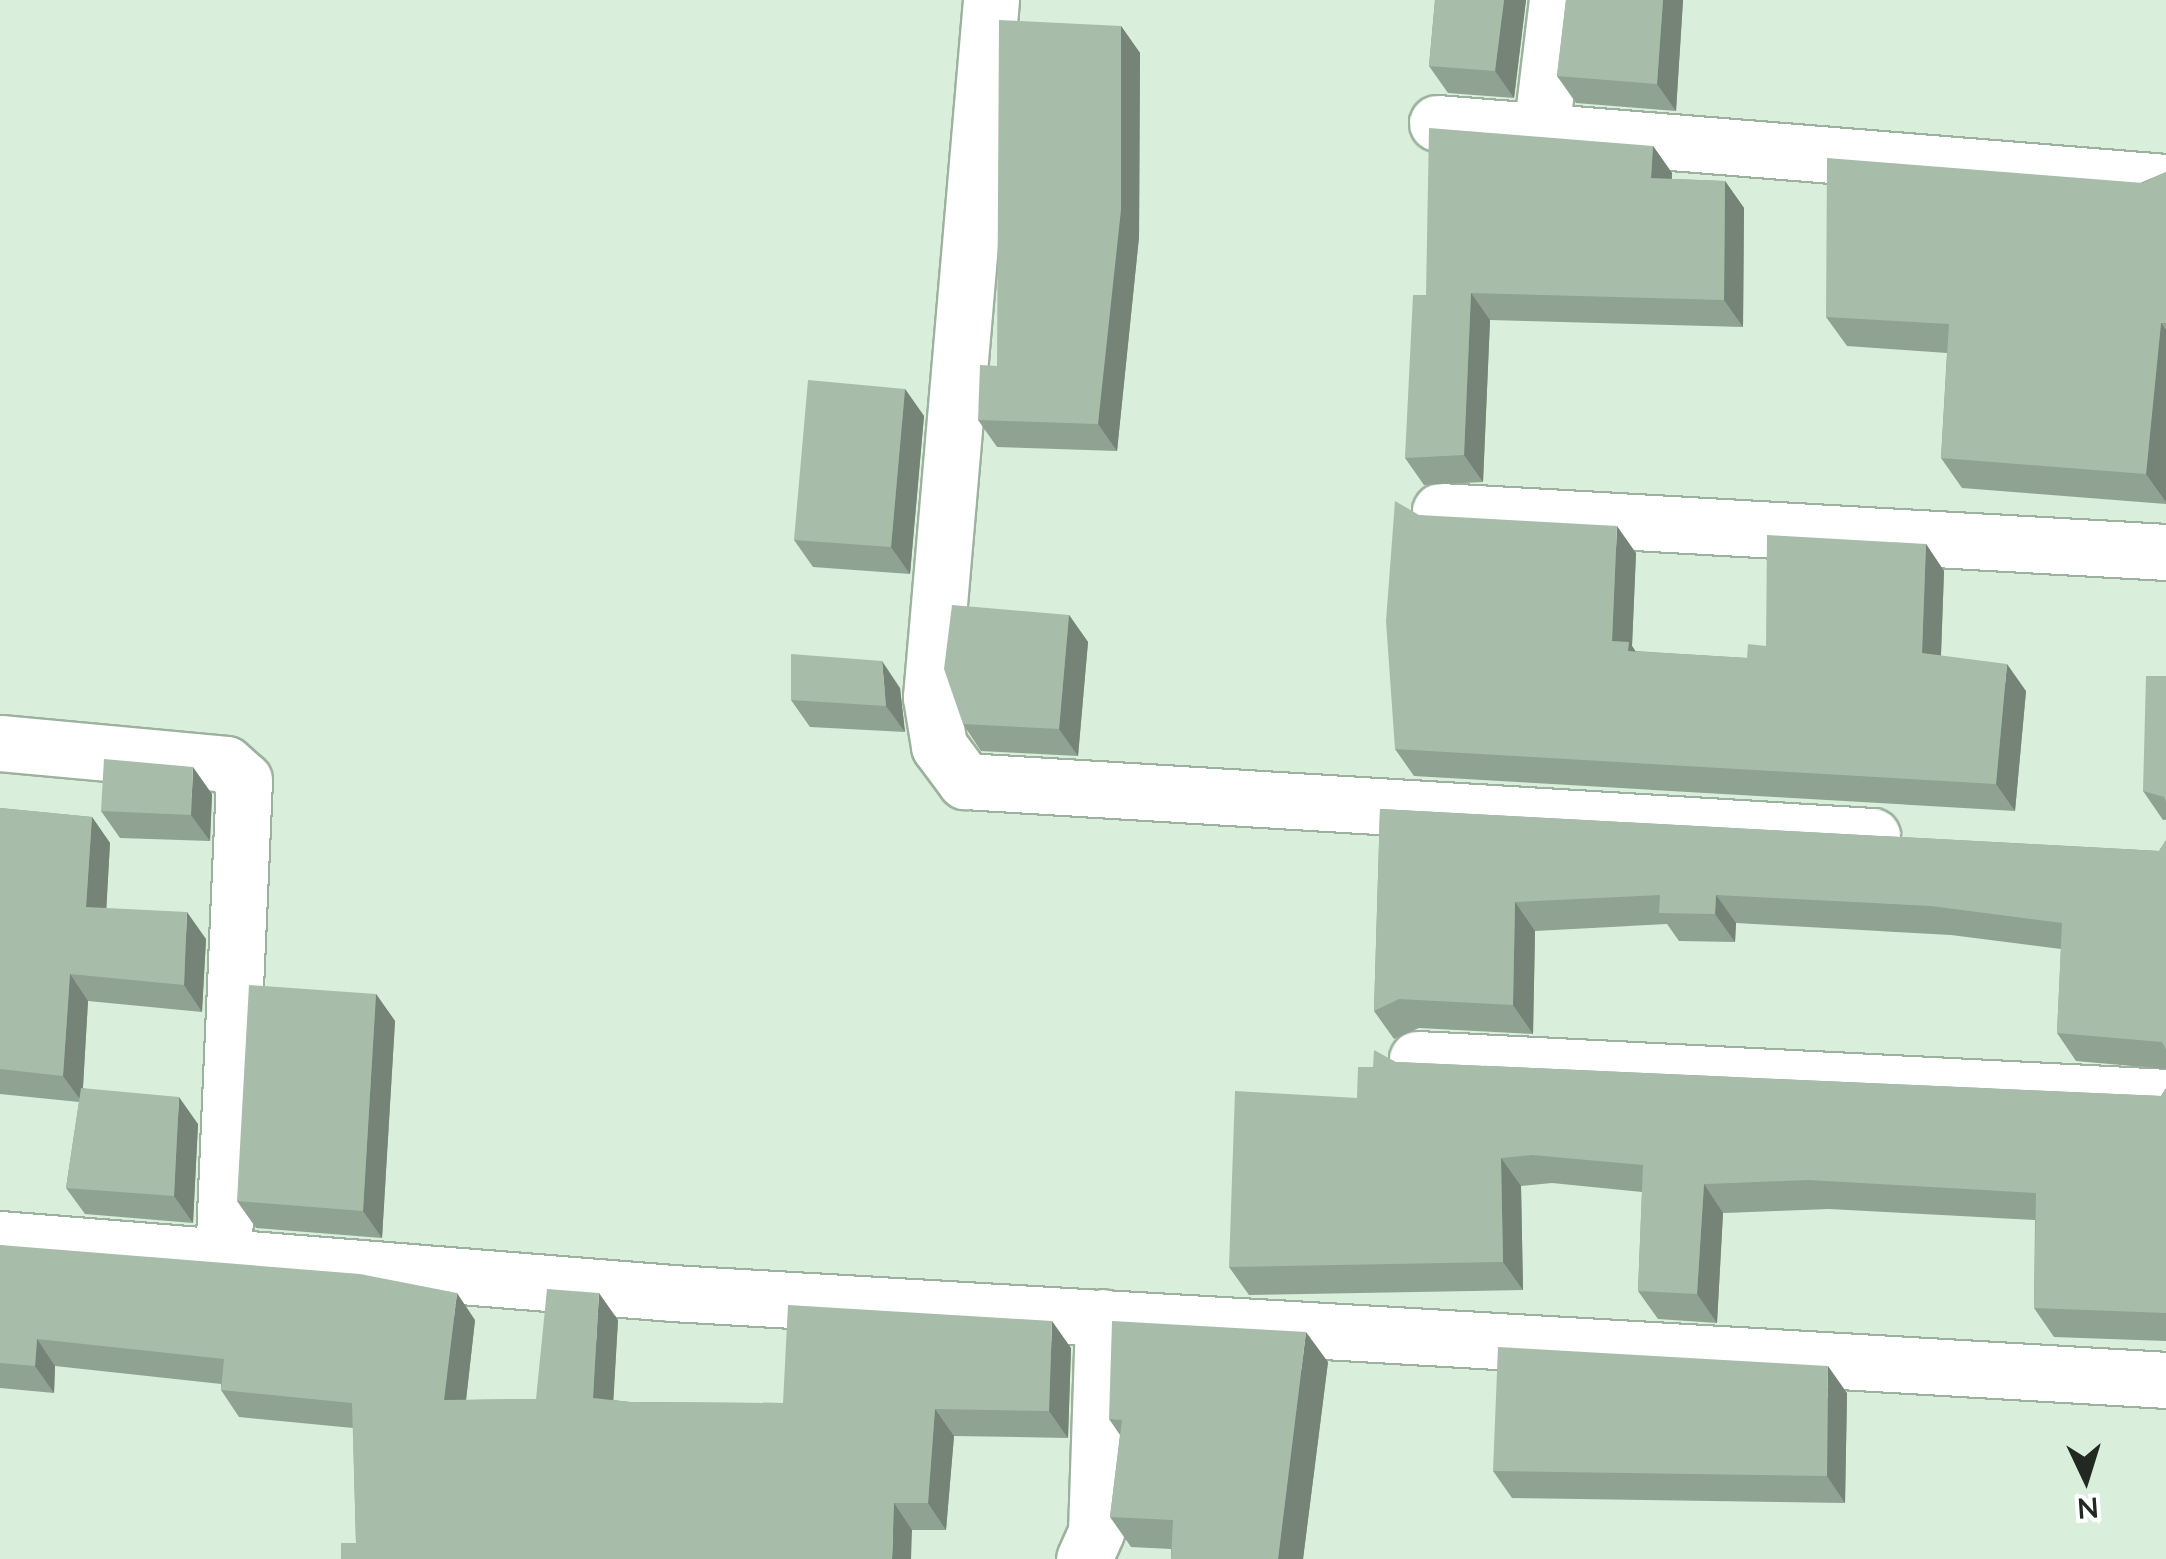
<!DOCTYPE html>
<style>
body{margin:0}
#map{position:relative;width:2166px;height:1559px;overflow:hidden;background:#d9efdb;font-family:Lato,sans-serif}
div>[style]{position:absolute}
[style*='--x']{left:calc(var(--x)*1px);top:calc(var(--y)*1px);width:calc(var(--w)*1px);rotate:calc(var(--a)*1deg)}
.roads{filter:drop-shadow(2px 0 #9cb19e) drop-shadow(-2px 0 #9cb19e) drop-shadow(0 2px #9cb19e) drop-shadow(0 -2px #9cb19e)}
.minor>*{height:55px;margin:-27.5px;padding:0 27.5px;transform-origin:27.5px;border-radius:27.5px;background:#fff}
.wall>*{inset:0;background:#90a392}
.shaded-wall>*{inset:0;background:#758477}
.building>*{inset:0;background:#a7bdaa}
span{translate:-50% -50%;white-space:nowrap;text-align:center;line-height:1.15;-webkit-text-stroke:9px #fff;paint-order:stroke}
.north{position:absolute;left:2036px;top:1429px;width:100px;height:100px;-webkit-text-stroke:8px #fff;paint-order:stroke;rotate:176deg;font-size:28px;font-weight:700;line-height:40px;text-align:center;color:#212922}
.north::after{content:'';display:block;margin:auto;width:35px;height:45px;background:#212922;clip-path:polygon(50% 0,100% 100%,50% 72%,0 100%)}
</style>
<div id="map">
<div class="roads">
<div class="minor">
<i style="--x:991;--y:0;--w:700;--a:94.92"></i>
<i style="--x:931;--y:697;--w:50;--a:80.7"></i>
<i style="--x:939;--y:746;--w:44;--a:53.4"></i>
<i style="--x:965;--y:781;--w:909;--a:3.47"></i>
<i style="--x:1437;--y:123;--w:731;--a:4.63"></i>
<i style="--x:1541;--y:132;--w:133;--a:-83.1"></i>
<i style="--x:1440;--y:511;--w:727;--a:3.23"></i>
<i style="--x:0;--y:743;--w:227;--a:5.3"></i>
<i style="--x:226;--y:764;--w:24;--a:42"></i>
<i style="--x:244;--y:780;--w:476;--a:92.5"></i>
<i style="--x:1417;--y:1059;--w:750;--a:2.9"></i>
<i style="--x:0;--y:1239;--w:674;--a:4.59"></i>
<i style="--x:672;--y:1293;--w:1497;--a:3.33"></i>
<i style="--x:1084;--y:1559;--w:30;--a:-66"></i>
<i style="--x:1096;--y:1532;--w:215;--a:-88.1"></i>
</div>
</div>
<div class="wall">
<i style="clip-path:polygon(1435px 0,1526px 0,1514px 98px,1448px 93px,1429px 66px)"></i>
<i style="clip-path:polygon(1566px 0,1683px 0,1676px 111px,1576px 103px,1557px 76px)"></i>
<i style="clip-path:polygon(1121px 26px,1140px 53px,1139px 237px,1117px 451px,997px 447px,978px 420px)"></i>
<i style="clip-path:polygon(1653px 146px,1672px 173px,1672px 179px,1725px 181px,1744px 208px,1743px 327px,1490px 320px,1483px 482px,1424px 485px,1405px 458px,1426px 295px)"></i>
<i style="clip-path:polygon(2166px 172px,2166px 504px,1962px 488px,1941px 458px,1947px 353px,1847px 346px,1826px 317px)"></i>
<i style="clip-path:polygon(905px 389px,924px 416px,910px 574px,813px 567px,794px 540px)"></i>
<i style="clip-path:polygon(1419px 515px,1636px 553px,1632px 646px,1635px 651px,1747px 658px,1926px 544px,1944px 571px,1941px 656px,2026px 691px,2015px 811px,1414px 776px,1395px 749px)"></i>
<i style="clip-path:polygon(1069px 615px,1088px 642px,1078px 756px,981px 751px,963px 724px)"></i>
<i style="clip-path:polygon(2166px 676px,2166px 820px,2163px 820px,2143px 791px)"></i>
<i style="clip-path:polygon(900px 688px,905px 732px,810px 727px,791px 700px)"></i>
<i style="clip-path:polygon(212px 794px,210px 841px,120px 838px,101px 811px)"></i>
<i style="clip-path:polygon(0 808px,92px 817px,110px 843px,106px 908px,206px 939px,202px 1012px,88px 1001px,83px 1088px,198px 1124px,193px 1223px,85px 1214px,66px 1188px,79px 1102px,0 1094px)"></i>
<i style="clip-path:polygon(1380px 809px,2159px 851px,2166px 840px,2166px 1069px,2076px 1061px,2057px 1033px,2061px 949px,1951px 935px,1736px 923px,1735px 942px,1679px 941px,1667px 924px,1535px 931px,1533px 1034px,1419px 1028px,1394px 1039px,1374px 1011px)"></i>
<i style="clip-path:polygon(376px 994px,395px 1021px,382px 1238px,256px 1228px,237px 1201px)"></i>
<i style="clip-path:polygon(1396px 1062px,2161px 1096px,2166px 1088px,2166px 1341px,2054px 1337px,2034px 1308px,2035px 1220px,1829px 1209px,1723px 1213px,1717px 1323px,1658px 1319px,1638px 1291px,1642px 1192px,1552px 1183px,1521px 1186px,1523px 1290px,1249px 1295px,1229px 1267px,1357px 1098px,1373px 1067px)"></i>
<i style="clip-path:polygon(0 1245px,475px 1320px,466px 1400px,536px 1399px,618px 1320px,613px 1400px,630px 1402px,783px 1403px,1071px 1348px,1068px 1438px,954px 1436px,946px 1530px,912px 1530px,356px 1543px,353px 1428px,239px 1417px,221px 1390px,221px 1384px,55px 1366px,54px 1393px,0 1388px)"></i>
<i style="clip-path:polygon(1328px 1362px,1303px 1559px,1171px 1559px,1171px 1549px,1131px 1547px,1110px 1517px,1120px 1435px,1109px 1419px)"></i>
<i style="clip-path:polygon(1847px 1393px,1845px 1503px,1512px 1498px,1493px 1471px)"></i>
</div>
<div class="shaded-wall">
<i style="clip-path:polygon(1504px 0,1526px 0,1514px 98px,1495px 71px)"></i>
<i style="clip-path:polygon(1663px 0,1683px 0,1676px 111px,1657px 84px)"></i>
<i style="clip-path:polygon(1121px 26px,1140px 53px,1139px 237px,1117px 451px,1098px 424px)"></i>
<i style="clip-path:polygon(1653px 146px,1672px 173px,1670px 205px,1651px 178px)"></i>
<i style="clip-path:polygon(1725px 181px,1744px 208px,1743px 327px,1724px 300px)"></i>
<i style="clip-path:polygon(1471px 293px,1490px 320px,1483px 482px,1464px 455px)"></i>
<i style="clip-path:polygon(2161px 323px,2166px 330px,2166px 502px,2146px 474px)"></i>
<i style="clip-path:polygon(905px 389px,924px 416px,910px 574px,891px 547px)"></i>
<i style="clip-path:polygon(1617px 526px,1636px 553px,1632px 646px,1648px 669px,1612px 641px)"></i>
<i style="clip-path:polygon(1926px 544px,1944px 571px,1940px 680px,1922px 653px)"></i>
<i style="clip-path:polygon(1069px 615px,1088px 642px,1078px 756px,1059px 729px)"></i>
<i style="clip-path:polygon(882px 661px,900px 688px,905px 732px,886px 706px)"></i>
<i style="clip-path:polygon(2007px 664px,2026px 691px,2015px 811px,1996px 784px)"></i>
<i style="clip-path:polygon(193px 767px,212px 794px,210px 841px,191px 815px)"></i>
<i style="clip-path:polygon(92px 817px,110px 843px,105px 934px,86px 907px)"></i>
<i style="clip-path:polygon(1716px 895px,1736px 923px,1735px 942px,1715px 914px)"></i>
<i style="clip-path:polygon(1515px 902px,1535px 931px,1533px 1034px,1513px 1005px)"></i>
<i style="clip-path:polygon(187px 912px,206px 939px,202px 1012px,184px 985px)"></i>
<i style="clip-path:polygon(70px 974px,88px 1001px,82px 1102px,63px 1076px)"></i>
<i style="clip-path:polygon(376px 994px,395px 1021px,382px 1238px,363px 1211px)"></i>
<i style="clip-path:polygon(179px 1097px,198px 1124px,193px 1223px,174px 1196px)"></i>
<i style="clip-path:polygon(1501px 1158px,1521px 1186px,1523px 1290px,1503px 1262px)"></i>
<i style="clip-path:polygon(1704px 1184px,1723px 1213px,1717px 1323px,1697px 1294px)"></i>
<i style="clip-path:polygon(457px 1293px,475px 1320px,463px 1427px,444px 1400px)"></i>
<i style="clip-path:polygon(599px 1293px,618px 1320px,612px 1425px,593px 1398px)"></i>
<i style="clip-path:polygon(1052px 1321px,1071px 1348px,1068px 1438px,1049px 1411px)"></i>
<i style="clip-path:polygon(1306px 1332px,1328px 1362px,1303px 1559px,1278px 1559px)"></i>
<i style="clip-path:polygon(37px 1339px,55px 1366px,54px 1393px,35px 1366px)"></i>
<i style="clip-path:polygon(1828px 1366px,1847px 1393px,1845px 1503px,1827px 1476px)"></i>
<i style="clip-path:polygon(935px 1409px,954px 1436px,946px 1530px,928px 1503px)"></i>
<i style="clip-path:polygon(894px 1503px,912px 1530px,911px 1559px,892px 1559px)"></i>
</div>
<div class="building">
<i style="clip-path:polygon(1435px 0,1504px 0,1495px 71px,1429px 66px)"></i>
<i style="clip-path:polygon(1566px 0,1663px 0,1657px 84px,1557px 76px)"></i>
<i style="clip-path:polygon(999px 20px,1121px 26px,1121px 210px,1098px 424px,978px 420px,980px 365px,997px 366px)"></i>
<i style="clip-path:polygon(1429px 128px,1653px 146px,1651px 178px,1725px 181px,1724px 300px,1471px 293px,1464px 455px,1405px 458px,1413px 295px,1426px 295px)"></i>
<i style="clip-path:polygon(1827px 158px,2143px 183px,2166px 172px,2166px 323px,2161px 323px,2146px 474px,1941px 458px,1949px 324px,1826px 317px)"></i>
<i style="clip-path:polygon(808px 380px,905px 389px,891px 547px,794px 540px)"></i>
<i style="clip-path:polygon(1395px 501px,1419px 515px,1617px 526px,1612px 641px,1629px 642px,1628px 651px,1747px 658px,1748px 644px,1766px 646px,1767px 535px,1926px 544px,1922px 653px,2007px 664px,1996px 784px,1395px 749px,1386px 621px)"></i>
<i style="clip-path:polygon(952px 605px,1069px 615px,1059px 729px,963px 724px,944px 669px)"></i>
<i style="clip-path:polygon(791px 654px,882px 661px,886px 706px,791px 700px)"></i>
<i style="clip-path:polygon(2146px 676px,2166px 676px,2166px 801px,2164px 797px,2143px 791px)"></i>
<i style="clip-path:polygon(104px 759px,193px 767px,191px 815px,101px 811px)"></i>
<i style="clip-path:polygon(0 808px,92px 817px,86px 907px,187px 912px,184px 985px,70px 974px,63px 1076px,0 1069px)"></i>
<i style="clip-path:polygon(1380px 809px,2159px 851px,2166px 840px,2166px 1049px,2162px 1042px,2057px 1033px,2062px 923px,1931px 906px,1716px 895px,1715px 914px,1659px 913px,1660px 895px,1515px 902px,1513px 1005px,1399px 999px,1374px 1011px)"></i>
<i style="clip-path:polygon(249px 985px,376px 994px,363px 1211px,237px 1201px)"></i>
<i style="clip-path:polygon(1374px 1050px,1396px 1062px,2161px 1096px,2166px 1088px,2166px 1313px,2034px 1308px,2036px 1193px,1809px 1180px,1704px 1184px,1697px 1294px,1638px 1291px,1643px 1165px,1532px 1155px,1501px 1158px,1503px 1262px,1229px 1267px,1235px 1091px,1357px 1098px,1358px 1067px,1373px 1067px)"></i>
<i style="clip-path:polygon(81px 1088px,179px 1097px,174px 1196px,66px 1188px)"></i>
<i style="clip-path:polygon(0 1245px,360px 1274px,457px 1293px,444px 1400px,536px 1399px,547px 1289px,599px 1293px,593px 1398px,630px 1402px,783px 1403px,788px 1305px,1052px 1321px,1049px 1411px,935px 1409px,928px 1503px,894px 1503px,892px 1559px,341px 1559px,341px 1543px,356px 1543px,352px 1403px,221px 1390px,224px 1359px,37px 1339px,35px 1366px,0 1363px)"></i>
<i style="clip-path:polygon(1112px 1321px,1306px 1332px,1278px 1559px,1171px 1559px,1173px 1520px,1110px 1517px,1122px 1420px,1109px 1419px)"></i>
<i style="clip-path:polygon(1498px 1347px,1828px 1366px,1827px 1476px,1493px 1471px)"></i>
</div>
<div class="north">N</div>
</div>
